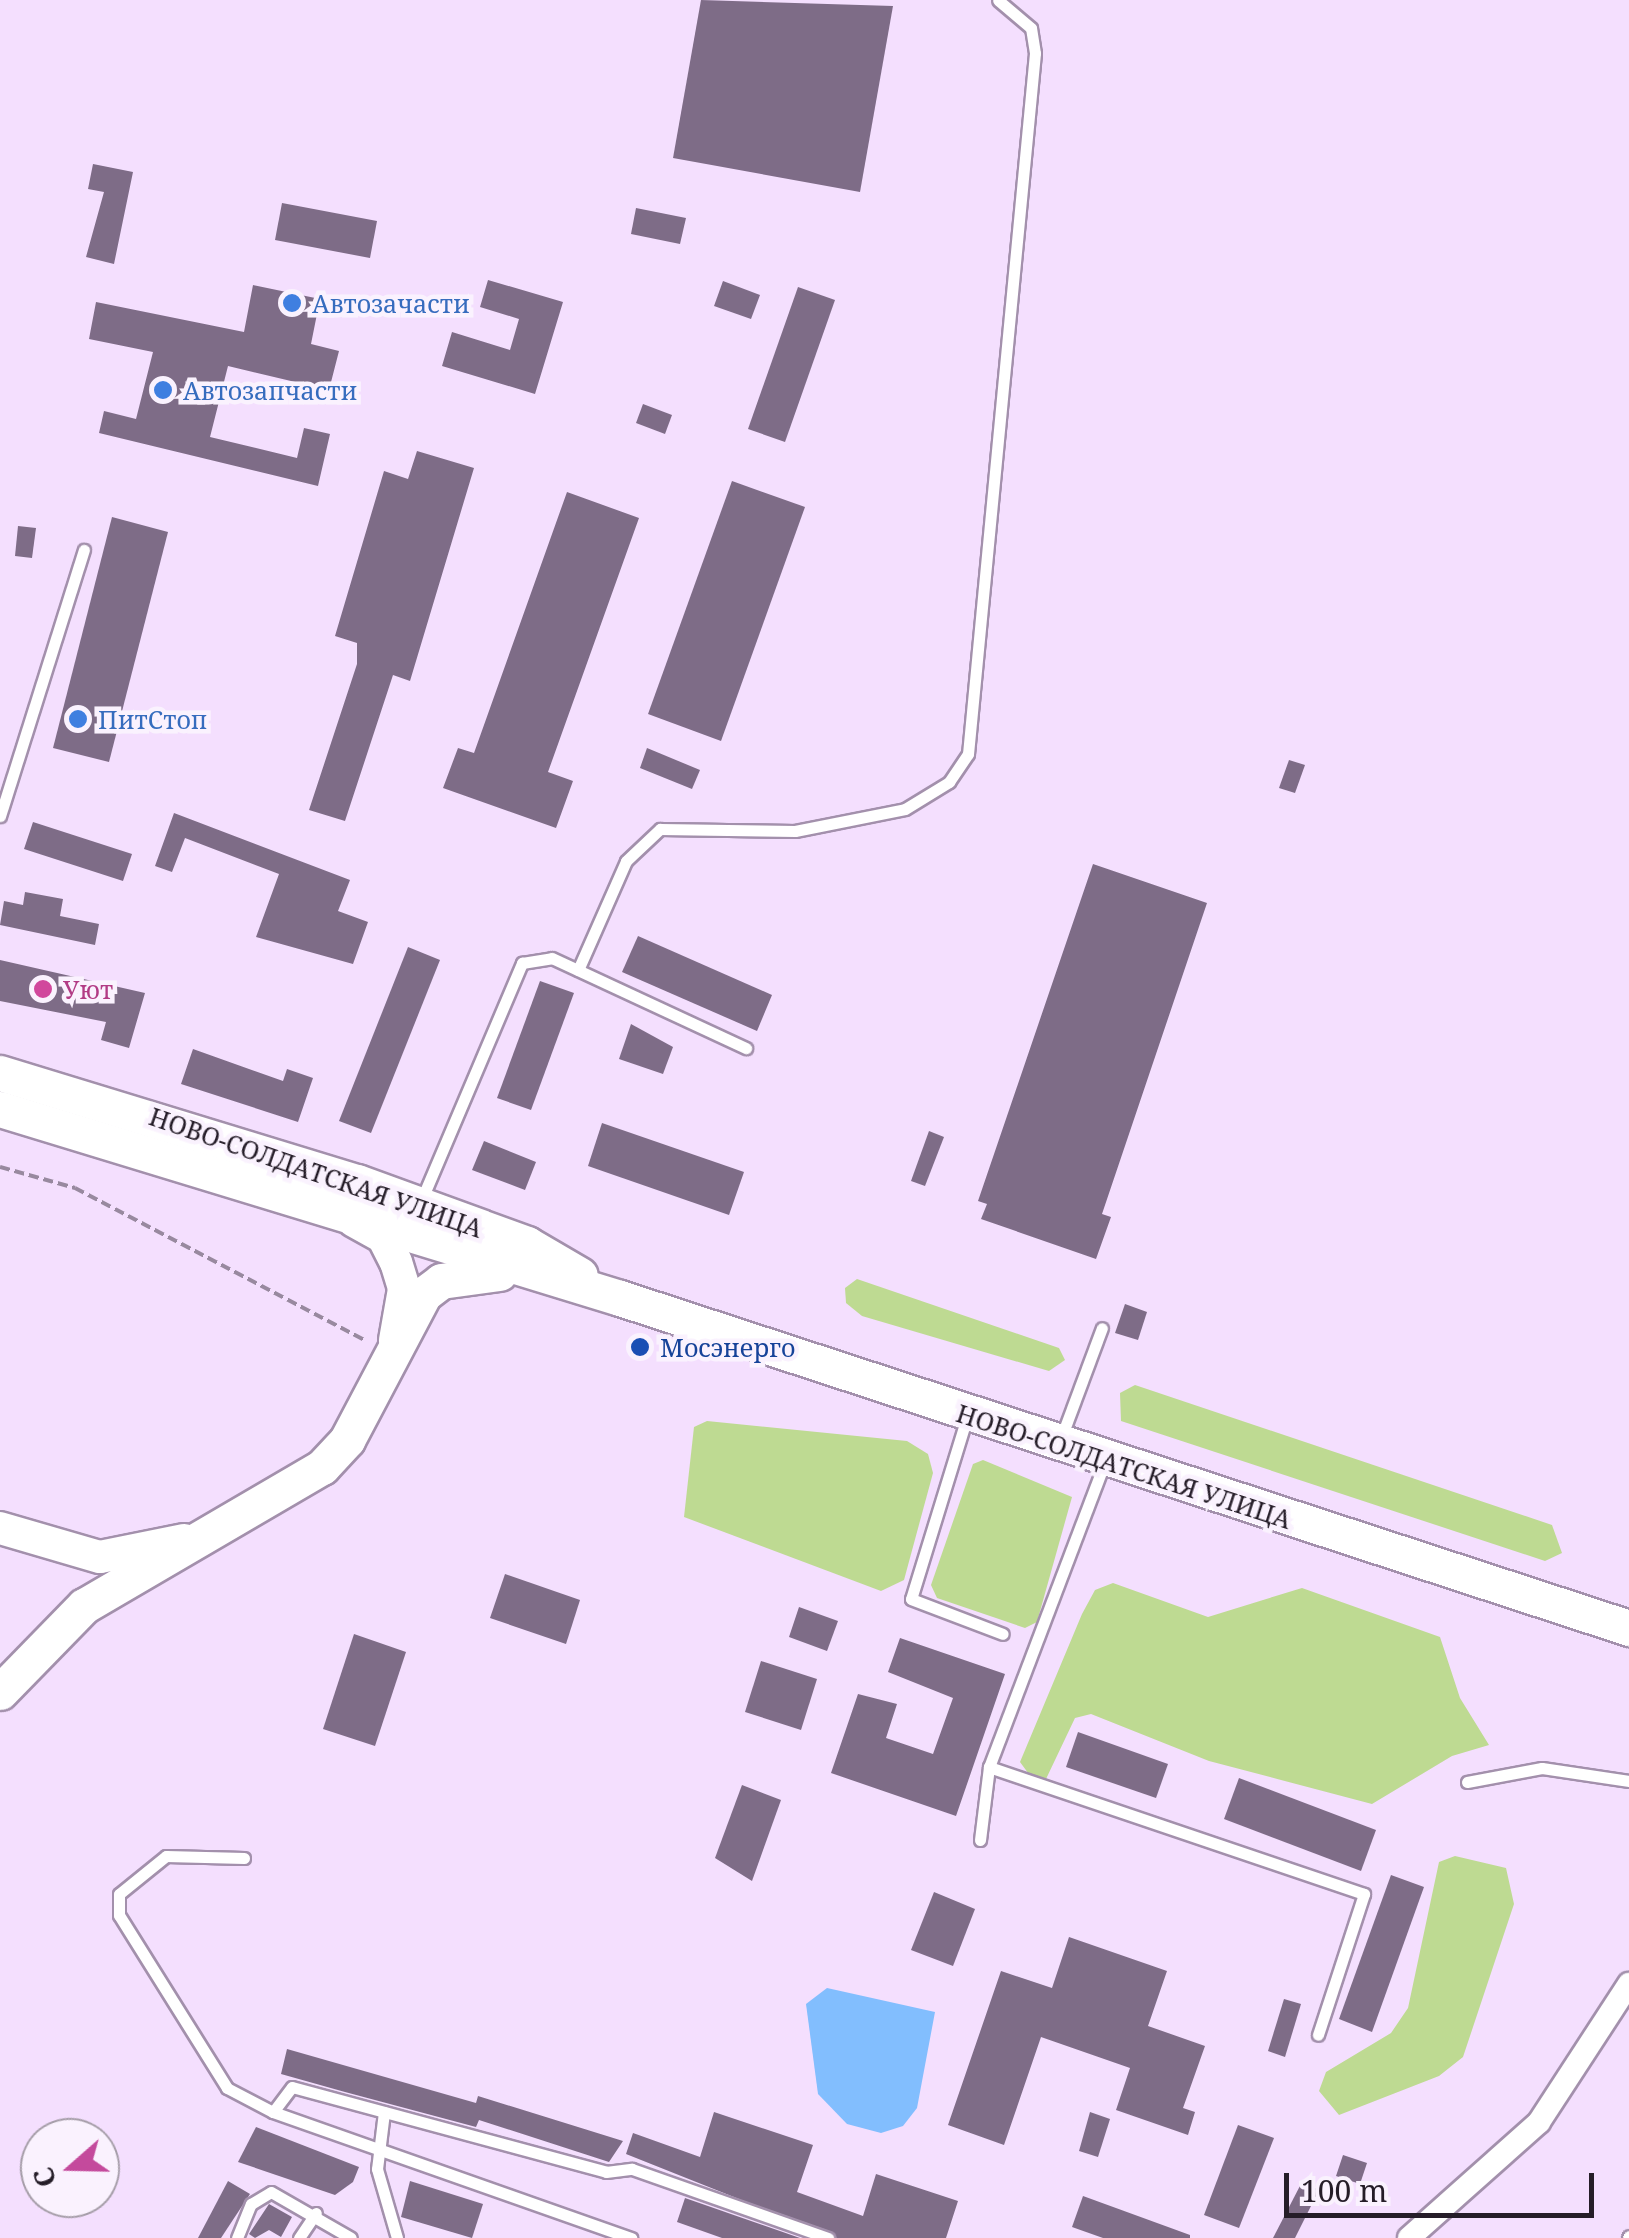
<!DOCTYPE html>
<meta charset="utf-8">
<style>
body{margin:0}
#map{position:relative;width:1629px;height:2238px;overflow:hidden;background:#f4dffe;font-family:"Noto Serif",serif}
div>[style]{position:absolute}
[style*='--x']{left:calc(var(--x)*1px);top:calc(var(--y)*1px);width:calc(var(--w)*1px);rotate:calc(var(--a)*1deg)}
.green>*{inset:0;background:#beda92}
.water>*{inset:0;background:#82befe}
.building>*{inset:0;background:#7e6c87}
.path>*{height:4px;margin-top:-2px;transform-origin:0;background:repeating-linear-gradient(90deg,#98899f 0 10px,transparent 0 15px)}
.roads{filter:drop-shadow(2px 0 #a390ac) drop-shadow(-2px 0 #a390ac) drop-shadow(0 2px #a390ac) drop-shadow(0 -2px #a390ac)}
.service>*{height:11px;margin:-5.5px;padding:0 5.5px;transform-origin:5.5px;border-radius:5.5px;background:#fff}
.minor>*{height:22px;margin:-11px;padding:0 11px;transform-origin:11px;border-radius:11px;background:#fff}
.secondary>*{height:32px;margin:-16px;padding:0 16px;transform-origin:16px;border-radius:16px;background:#fff}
.primary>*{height:35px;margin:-17.5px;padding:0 17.5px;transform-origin:17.5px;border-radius:17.5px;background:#fff}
.dots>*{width:28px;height:28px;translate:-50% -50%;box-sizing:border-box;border:5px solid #faf2fe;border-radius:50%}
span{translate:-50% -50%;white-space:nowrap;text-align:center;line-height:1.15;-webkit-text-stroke:9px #faf2fe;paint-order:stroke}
.shop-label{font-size:25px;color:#366cbe}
.left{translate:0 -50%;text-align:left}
.hotel-label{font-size:25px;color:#b23c85}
.street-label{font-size:25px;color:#251d28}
.transit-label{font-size:25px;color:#164399}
.north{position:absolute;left:20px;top:2118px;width:100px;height:100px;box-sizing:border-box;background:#faf2fe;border:2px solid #a59da8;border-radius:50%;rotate:250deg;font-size:28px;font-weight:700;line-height:40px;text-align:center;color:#251d28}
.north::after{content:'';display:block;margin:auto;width:35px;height:45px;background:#c44a9c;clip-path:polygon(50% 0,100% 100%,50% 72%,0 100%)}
.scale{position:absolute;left:1284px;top:2173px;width:310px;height:45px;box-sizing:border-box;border:5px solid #251d28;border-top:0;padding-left:12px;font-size:30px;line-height:35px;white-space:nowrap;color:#251d28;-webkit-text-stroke:8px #faf2fe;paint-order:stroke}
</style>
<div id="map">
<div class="green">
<i style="clip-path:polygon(857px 1279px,1059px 1348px,1065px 1360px,1049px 1371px,862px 1316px,846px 1303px,845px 1288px)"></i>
<i style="clip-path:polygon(1135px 1385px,1552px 1525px,1562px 1553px,1545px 1561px,1121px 1421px,1120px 1393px)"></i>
<i style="clip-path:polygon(707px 1421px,907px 1441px,928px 1454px,933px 1473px,904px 1580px,881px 1591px,684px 1517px,694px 1427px)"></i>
<i style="clip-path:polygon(983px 1460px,1072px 1497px,1037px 1622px,1025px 1628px,937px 1598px,931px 1585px,973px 1464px)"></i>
<i style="clip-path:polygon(1113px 1583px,1208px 1617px,1302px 1588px,1440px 1637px,1460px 1698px,1489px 1745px,1452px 1756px,1372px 1804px,1209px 1761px,1091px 1714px,1075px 1718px,1046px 1779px,1031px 1777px,1020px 1762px,1082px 1614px,1095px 1590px)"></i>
<i style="clip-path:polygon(1455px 1856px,1506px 1868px,1514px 1904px,1463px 2057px,1439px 2076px,1339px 2115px,1319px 2091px,1326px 2072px,1391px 2033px,1408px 2008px,1439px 1862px)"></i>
</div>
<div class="water">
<i style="clip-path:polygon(827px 1988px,935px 2012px,917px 2108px,903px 2126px,881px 2133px,847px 2124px,818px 2094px,806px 2004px)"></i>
</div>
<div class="building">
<i style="clip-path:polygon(701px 0,893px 6px,860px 192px,673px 158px)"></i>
<i style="clip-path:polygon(93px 164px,133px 172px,114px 264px,86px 257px,104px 192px,88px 189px)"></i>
<i style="clip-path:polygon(282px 203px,377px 221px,370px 258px,275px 240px)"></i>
<i style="clip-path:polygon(636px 208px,686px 218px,680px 244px,631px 234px)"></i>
<i style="clip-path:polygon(488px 280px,563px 302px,535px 394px,442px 366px,452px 332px,510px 350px,519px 319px,480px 307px)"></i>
<i style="clip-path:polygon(723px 281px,760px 295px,751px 319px,714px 306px)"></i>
<i style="clip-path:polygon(253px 285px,320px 299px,311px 344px,339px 351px,329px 390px,228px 366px,210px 437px,297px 458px,304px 428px,330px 434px,318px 486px,99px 433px,104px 411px,136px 419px,153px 352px,89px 339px,96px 302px,244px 332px)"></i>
<i style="clip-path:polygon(798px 287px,835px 300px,785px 442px,748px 429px)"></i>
<i style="clip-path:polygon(643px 404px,672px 415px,665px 434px,636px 423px)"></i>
<i style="clip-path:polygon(417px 451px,474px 468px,410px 681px,393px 675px,345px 821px,309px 810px,357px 664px,357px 643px,335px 636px,384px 471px,408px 479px)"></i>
<i style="clip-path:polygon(732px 481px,805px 507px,721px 741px,648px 714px)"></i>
<i style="clip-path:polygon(567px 492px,639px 518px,548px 772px,573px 781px,556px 828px,443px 788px,458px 748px,474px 753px)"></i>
<i style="clip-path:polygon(112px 517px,168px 532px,109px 762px,53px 748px)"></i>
<i style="clip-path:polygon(18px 526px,36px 528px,32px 558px,15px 556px)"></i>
<i style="clip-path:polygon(647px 748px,700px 770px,692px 789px,640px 768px)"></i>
<i style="clip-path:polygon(1289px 760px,1305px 765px,1295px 793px,1279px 788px)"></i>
<i style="clip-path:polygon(174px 813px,350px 880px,338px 911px,368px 922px,353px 964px,256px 937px,279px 874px,185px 838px,172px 872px,155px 866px)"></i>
<i style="clip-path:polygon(33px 822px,132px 854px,123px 881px,24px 849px)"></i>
<i style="clip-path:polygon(1093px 864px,1207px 903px,1102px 1214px,1111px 1217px,1096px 1259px,981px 1219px,987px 1204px,978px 1201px)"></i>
<i style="clip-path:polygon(25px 892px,63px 899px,60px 916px,99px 924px,95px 945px,0 925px,4px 901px,23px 905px)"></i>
<i style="clip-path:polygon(638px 936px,772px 995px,757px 1031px,622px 972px)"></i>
<i style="clip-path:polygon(408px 947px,440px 960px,371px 1133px,339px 1121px)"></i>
<i style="clip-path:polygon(0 960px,145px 993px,129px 1048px,101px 1040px,106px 1022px,0 1001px)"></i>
<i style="clip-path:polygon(540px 981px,574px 993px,531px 1110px,497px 1098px)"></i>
<i style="clip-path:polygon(631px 1024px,673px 1047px,663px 1074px,619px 1059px)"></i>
<i style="clip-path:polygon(193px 1049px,283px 1081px,287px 1069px,313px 1078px,298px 1122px,181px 1084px)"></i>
<i style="clip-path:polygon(602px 1123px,744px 1172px,729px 1215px,588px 1166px)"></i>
<i style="clip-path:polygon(929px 1131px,944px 1137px,925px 1186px,911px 1181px)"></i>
<i style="clip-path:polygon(484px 1141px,536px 1162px,525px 1190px,472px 1170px)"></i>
<i style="clip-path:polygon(1125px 1304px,1147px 1312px,1138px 1340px,1115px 1333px)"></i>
<i style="clip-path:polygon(505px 1574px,580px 1600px,566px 1644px,490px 1618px)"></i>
<i style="clip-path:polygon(799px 1607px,838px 1621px,827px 1651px,789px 1637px)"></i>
<i style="clip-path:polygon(354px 1634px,406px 1652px,375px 1746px,323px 1729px)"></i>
<i style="clip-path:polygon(900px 1638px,1005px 1674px,956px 1816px,831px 1773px,858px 1694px,897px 1704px,886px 1738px,933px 1754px,953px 1698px,888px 1672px)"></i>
<i style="clip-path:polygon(761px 1661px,817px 1679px,801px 1730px,745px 1712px)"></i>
<i style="clip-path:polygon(1078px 1732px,1168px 1764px,1156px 1798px,1066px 1767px)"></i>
<i style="clip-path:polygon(1239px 1778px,1376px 1830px,1361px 1871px,1224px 1819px)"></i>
<i style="clip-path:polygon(742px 1785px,781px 1800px,752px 1881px,715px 1858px)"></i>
<i style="clip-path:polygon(1391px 1875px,1424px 1887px,1372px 2032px,1339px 2019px)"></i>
<i style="clip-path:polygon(934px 1892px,975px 1909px,953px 1966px,911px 1950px)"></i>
<i style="clip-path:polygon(1069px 1937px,1167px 1971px,1148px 2026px,1205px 2046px,1183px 2108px,1195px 2112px,1188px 2135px,1116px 2110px,1130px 2068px,1041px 2037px,1004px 2145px,948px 2125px,1001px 1971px,1052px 1988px)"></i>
<i style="clip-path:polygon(1284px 1999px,1301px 2004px,1285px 2057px,1268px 2051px)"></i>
<i style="clip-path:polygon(287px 2049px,476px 2103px,478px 2096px,623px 2141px,609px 2162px,479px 2120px,476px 2127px,345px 2092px,281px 2074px)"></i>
<i style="clip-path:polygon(714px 2112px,813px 2145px,797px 2192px,863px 2216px,876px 2174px,958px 2201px,946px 2238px,837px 2238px,626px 2154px,633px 2133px,700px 2157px)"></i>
<i style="clip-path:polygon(1090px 2112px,1110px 2119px,1098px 2157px,1079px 2151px)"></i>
<i style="clip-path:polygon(1238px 2125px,1274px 2138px,1239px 2228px,1204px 2215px)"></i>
<i style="clip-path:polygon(256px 2127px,359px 2167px,353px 2182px,335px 2195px,238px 2162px)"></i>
<i style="clip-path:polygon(1343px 2155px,1367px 2163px,1360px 2184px,1336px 2176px)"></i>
<i style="clip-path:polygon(228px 2181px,250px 2194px,221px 2238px,198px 2238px)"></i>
<i style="clip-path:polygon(410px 2181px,483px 2204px,472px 2238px,401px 2217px)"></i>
<i style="clip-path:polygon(1302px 2182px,1319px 2190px,1295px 2238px,1273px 2238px)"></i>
<i style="clip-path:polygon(1083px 2196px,1190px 2235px,1190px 2238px,1103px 2238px,1072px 2227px)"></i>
<i style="clip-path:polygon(685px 2198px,800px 2238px,722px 2238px,677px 2222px)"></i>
<i style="clip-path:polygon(269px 2204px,292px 2217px,281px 2237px,269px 2230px,255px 2238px,249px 2234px)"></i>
</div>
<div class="path">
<i style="--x:0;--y:1167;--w:78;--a:15.6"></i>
<i style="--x:75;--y:1188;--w:329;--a:27.7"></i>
</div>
<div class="roads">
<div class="service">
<i style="--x:0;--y:816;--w:279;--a:-72.5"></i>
<i style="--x:578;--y:970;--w:119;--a:-66.2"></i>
<i style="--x:626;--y:861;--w:47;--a:-43.3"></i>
<i style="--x:660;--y:829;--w:135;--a:0.8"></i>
<i style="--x:795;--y:831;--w:112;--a:-11.3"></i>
<i style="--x:905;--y:809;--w:52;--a:-31.5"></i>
<i style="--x:949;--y:782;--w:34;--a:-56"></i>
<i style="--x:968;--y:754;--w:704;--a:-84.54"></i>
<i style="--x:1035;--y:53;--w:25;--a:-99"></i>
<i style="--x:1031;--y:28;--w:43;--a:-139.7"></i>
<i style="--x:421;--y:1201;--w:259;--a:-67"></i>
<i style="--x:522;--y:963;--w:30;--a:-9"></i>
<i style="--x:552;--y:958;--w:214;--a:24.9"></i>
<i style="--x:967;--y:1417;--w:190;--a:107.1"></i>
<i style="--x:911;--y:1599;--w:98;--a:20.8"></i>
<i style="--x:1061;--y:1438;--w:117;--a:-69.6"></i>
<i style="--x:989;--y:1767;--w:396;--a:18.7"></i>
<i style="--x:1364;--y:1894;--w:148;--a:108.1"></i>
<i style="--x:1467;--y:1782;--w:76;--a:-10.6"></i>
<i style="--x:1542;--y:1768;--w:88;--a:8.5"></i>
<i style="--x:980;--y:1840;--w:74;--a:-83"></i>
<i style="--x:989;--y:1767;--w:326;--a:-69.2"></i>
<i style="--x:244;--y:1858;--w:78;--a:-178.5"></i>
<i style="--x:166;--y:1856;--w:60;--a:141"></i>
<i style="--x:119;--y:1894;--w:21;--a:90"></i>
<i style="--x:119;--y:1915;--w:204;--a:58"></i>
<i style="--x:227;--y:2088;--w:52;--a:27.6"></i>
<i style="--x:273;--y:2112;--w:380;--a:19.4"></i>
<i style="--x:273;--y:2112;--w:31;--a:-53"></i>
<i style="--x:292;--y:2087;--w:325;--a:15.1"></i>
<i style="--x:606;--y:2172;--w:26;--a:-7"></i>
<i style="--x:632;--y:2169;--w:208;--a:19.4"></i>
<i style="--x:384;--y:2112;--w:57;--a:97"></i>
<i style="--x:377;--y:2169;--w:72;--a:73.8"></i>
<i style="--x:237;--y:2238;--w:37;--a:-68"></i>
<i style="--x:251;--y:2204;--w:23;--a:-31"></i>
<i style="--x:271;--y:2192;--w:92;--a:29.9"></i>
<i style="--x:299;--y:2238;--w:30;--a:-56"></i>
<i style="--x:1628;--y:2238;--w:2;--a:-63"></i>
</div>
<div class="minor">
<i style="--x:1409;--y:2238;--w:174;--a:-41.7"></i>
<i style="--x:1539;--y:2122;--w:165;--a:-56.9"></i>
</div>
<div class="secondary">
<i style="--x:354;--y:1221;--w:33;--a:29"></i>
<i style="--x:383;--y:1237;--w:28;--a:63"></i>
<i style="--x:396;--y:1262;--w:28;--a:73"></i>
<i style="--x:404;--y:1289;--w:52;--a:100"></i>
<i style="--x:0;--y:1528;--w:104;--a:16.2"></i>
<i style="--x:100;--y:1557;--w:86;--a:-11.4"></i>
</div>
<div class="primary">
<i style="--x:0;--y:1073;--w:373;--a:17"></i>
<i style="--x:357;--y:1182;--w:181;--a:20"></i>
<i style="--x:527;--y:1244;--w:61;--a:30.3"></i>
<i style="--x:0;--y:1109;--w:648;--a:16.95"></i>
<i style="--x:620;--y:1298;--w:1062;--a:18.11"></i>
<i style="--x:0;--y:1692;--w:120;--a:-45.7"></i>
<i style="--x:84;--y:1606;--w:276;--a:-30.3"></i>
<i style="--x:322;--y:1467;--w:37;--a:-47"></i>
<i style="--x:347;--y:1440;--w:165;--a:-62.2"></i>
<i style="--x:424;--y:1294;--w:21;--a:-37"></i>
<i style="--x:441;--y:1281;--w:59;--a:-7.9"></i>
</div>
</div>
<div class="dots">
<i style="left:292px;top:303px;background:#3f7fe0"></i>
<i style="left:163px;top:390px;background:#3f7fe0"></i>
<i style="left:78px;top:719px;background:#3f7fe0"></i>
<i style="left:43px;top:989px;background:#d1479c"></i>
<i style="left:640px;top:1347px;background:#1a4fb4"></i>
</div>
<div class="shop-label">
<span class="left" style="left:312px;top:303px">Автозачасти</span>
<span class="left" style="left:183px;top:390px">Автозапчасти</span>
<span class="left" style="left:98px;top:719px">ПитСтоп</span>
</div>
<div class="hotel-label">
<span class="left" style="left:63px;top:989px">Уют</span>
</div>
<div class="street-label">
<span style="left:316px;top:1172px;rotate:19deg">НОВО-СОЛДАТСКАЯ УЛИЦА</span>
<span style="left:1124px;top:1466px;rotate:18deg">НОВО-СОЛДАТСКАЯ УЛИЦА</span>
</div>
<div class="transit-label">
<span class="left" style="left:660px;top:1347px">Мосэнерго</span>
</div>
<div class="north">С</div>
<div class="scale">100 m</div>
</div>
